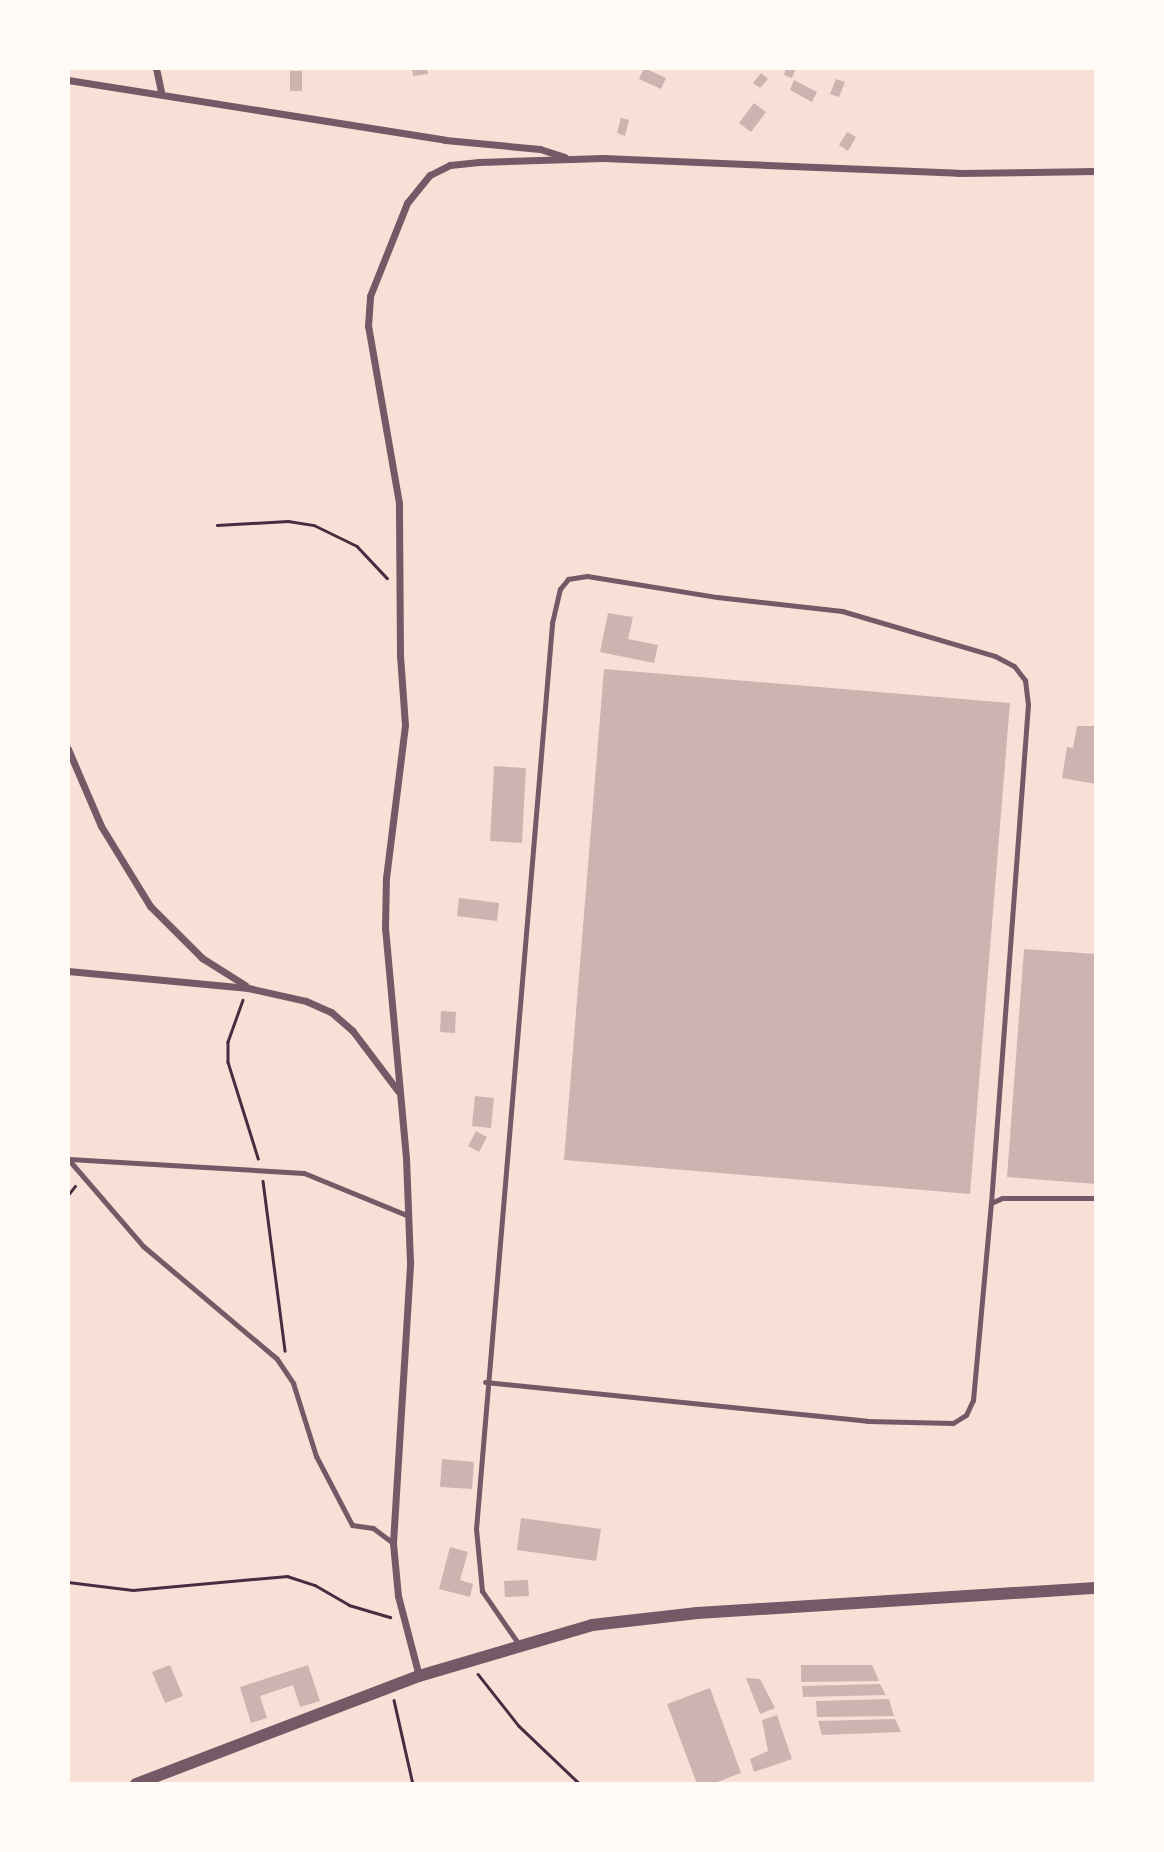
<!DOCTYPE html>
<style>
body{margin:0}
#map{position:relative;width:1164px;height:1852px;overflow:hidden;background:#f7e1d7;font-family:Mulish,sans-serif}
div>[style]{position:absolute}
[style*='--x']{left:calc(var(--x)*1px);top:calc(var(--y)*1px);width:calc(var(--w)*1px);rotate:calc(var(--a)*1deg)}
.building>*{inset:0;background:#ccb4b1}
.path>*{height:2.5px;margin:-1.25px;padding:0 1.25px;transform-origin:1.25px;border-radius:1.25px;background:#4a2c40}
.service>*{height:5px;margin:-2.5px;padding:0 2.5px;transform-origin:2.5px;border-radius:2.5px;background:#755966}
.minor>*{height:7px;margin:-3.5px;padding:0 3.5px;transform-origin:3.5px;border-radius:3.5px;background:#755966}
.tertiary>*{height:12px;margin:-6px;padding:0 6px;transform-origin:6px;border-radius:6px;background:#755966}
span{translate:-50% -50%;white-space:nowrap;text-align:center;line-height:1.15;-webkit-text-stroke:6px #fffaf5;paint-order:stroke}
.frame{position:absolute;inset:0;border:70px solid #fffaf5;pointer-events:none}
</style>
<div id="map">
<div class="building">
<i style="clip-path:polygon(412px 68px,427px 68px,428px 74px,413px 76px)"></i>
<i style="clip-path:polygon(644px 68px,666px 78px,661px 89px,639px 79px)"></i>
<i style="clip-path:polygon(786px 68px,796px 68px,792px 78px,784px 75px)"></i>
<i style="clip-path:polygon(290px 71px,302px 71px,302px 91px,290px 91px)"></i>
<i style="clip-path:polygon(761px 73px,768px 79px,760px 88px,753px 83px)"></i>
<i style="clip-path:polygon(836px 79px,845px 82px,839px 97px,830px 94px)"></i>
<i style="clip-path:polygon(794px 80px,817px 92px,812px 102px,790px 90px)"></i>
<i style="clip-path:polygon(754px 103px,766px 112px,751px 132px,739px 123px)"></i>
<i style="clip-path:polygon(621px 118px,629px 120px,625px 136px,617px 133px)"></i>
<i style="clip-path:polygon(847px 132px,856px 137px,848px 151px,839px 145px)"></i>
<i style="clip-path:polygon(608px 613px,633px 617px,628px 639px,658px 645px,654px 663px,600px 652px)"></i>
<i style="clip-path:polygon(604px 669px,1010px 703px,970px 1194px,564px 1160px)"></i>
<i style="clip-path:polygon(1077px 726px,1096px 726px,1096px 784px,1062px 778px,1067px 747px,1073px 748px)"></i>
<i style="clip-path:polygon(494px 766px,526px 768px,522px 843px,490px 841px)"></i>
<i style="clip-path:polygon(459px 898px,499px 903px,497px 921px,457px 916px)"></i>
<i style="clip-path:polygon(1024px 949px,1096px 954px,1096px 1184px,1007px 1177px)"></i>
<i style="clip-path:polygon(441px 1011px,456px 1012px,455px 1033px,440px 1032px)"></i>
<i style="clip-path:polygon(475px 1096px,494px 1098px,491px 1128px,472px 1126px)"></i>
<i style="clip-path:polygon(476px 1131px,487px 1137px,479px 1152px,468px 1146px)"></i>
<i style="clip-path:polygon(442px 1459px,474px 1462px,472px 1489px,440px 1487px)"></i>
<i style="clip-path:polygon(521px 1518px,601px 1529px,596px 1561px,517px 1550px)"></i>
<i style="clip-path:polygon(450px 1547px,468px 1552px,460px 1580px,473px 1584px,470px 1597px,439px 1589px)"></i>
<i style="clip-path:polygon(528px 1580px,529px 1596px,505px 1597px,504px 1581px)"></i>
<i style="clip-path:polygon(170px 1665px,183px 1696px,165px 1703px,152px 1672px)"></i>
<i style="clip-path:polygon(308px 1665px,320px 1701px,300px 1707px,293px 1685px,260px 1696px,267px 1718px,251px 1723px,240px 1687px)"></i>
<i style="clip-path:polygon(801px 1665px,872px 1665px,879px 1681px,801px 1682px)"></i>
<i style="clip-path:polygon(746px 1678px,760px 1679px,775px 1708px,760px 1714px)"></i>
<i style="clip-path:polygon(880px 1684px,886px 1695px,803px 1697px,802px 1686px)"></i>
<i style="clip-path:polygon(710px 1688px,741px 1773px,712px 1784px,697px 1784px,667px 1704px)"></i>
<i style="clip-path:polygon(889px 1699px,894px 1716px,817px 1717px,816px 1701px)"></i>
<i style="clip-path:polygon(777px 1715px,792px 1759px,754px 1772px,750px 1759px,768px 1751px,762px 1720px)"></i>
<i style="clip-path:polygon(895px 1719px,901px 1732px,822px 1735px,818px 1721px)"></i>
</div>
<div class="path">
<i style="--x:217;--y:525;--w:71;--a:-3.2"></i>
<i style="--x:288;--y:521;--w:26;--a:9"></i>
<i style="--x:314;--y:525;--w:48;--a:26"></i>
<i style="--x:357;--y:546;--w:44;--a:46.8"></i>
<i style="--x:243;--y:1000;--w:45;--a:109.7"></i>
<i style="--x:228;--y:1042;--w:20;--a:90"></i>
<i style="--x:228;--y:1062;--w:101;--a:72.6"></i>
<i style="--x:263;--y:1181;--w:171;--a:82.6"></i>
<i style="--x:68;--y:1195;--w:11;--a:-52"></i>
<i style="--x:68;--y:1582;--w:65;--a:7"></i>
<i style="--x:133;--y:1590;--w:155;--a:-5.2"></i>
<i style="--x:287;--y:1576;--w:29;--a:18"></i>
<i style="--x:315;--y:1585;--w:39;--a:30"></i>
<i style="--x:349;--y:1605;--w:43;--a:16.3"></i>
<i style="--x:478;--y:1674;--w:66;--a:51.7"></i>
<i style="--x:519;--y:1726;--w:84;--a:43.6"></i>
<i style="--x:394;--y:1700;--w:86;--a:77.3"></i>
</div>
<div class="service">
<i style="--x:68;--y:1159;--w:115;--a:49.2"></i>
<i style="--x:143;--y:1246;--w:175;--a:40.1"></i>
<i style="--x:277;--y:1359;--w:29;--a:56"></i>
<i style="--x:293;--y:1383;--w:77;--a:72.5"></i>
<i style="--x:316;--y:1456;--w:78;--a:62.4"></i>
<i style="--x:352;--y:1525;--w:21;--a:8"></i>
<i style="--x:373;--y:1528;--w:25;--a:37"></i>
<i style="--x:69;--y:1159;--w:235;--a:3.4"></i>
<i style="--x:304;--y:1173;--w:113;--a:22.3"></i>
<i style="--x:485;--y:1382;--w:384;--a:5.8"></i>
<i style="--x:867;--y:1421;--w:86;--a:1.3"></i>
<i style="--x:953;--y:1423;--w:15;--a:-32"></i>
<i style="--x:966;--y:1415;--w:17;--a:-65"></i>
<i style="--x:973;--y:1400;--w:198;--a:-84.8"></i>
<i style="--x:991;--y:1203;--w:12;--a:-24"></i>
<i style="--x:1002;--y:1198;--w:94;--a:0"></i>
<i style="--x:520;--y:1646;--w:67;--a:-124.6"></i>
<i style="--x:482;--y:1591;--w:62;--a:-95.5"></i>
<i style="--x:476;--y:1529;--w:909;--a:-85.2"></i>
<i style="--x:552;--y:623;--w:35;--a:-77"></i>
<i style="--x:560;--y:589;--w:13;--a:-51"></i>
<i style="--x:568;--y:579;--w:19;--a:-9"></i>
<i style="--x:587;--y:576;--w:132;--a:9.2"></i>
<i style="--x:717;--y:597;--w:126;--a:6.4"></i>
<i style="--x:842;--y:611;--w:159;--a:16.4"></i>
<i style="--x:995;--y:656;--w:21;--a:28"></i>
<i style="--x:1014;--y:666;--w:18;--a:52"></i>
<i style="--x:1025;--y:680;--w:24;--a:83"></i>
<i style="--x:1028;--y:704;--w:500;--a:94.24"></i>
</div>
<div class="minor">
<i style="--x:156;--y:68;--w:24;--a:78"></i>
<i style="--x:68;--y:80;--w:382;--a:9"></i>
<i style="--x:445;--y:140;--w:95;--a:5.4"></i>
<i style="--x:540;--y:149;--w:26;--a:18"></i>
<i style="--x:68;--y:749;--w:84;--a:66.8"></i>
<i style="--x:101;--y:826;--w:94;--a:58.5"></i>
<i style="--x:150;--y:906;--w:74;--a:45"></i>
<i style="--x:202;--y:958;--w:51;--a:32.1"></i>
<i style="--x:68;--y:971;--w:181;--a:5.4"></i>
<i style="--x:248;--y:988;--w:59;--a:12.6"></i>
<i style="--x:306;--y:1001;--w:27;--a:24"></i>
<i style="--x:331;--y:1012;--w:28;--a:41"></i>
<i style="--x:352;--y:1030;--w:76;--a:53"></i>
<i style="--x:419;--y:1676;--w:83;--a:-104.7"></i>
<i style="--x:398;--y:1596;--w:53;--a:-95.4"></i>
<i style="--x:393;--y:1543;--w:282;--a:-86.5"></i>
<i style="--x:410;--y:1262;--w:104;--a:-92.2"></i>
<i style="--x:406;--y:1158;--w:231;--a:-95.2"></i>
<i style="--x:385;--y:928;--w:50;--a:-88.9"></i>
<i style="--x:386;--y:878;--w:154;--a:-82.9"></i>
<i style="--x:405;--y:725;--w:69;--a:-94.1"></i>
<i style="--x:400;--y:656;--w:153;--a:-90.4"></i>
<i style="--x:399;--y:503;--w:180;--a:-99.9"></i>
<i style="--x:368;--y:326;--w:30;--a:-86"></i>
<i style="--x:370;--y:296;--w:100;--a:-68.3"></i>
<i style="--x:407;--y:203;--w:36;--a:-51"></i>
<i style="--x:430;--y:175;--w:22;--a:-27"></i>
<i style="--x:450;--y:165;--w:29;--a:-6"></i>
<i style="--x:479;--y:162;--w:124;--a:-1.8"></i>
<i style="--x:603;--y:158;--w:355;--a:2.4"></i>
<i style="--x:958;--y:173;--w:138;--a:-0.8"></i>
</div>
<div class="tertiary">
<i style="--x:136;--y:1784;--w:303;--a:-20.9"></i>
<i style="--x:419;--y:1676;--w:180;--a:-16.4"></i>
<i style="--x:592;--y:1625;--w:106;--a:-6.5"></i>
<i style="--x:697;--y:1613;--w:400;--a:-3.6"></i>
</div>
<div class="frame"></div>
</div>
